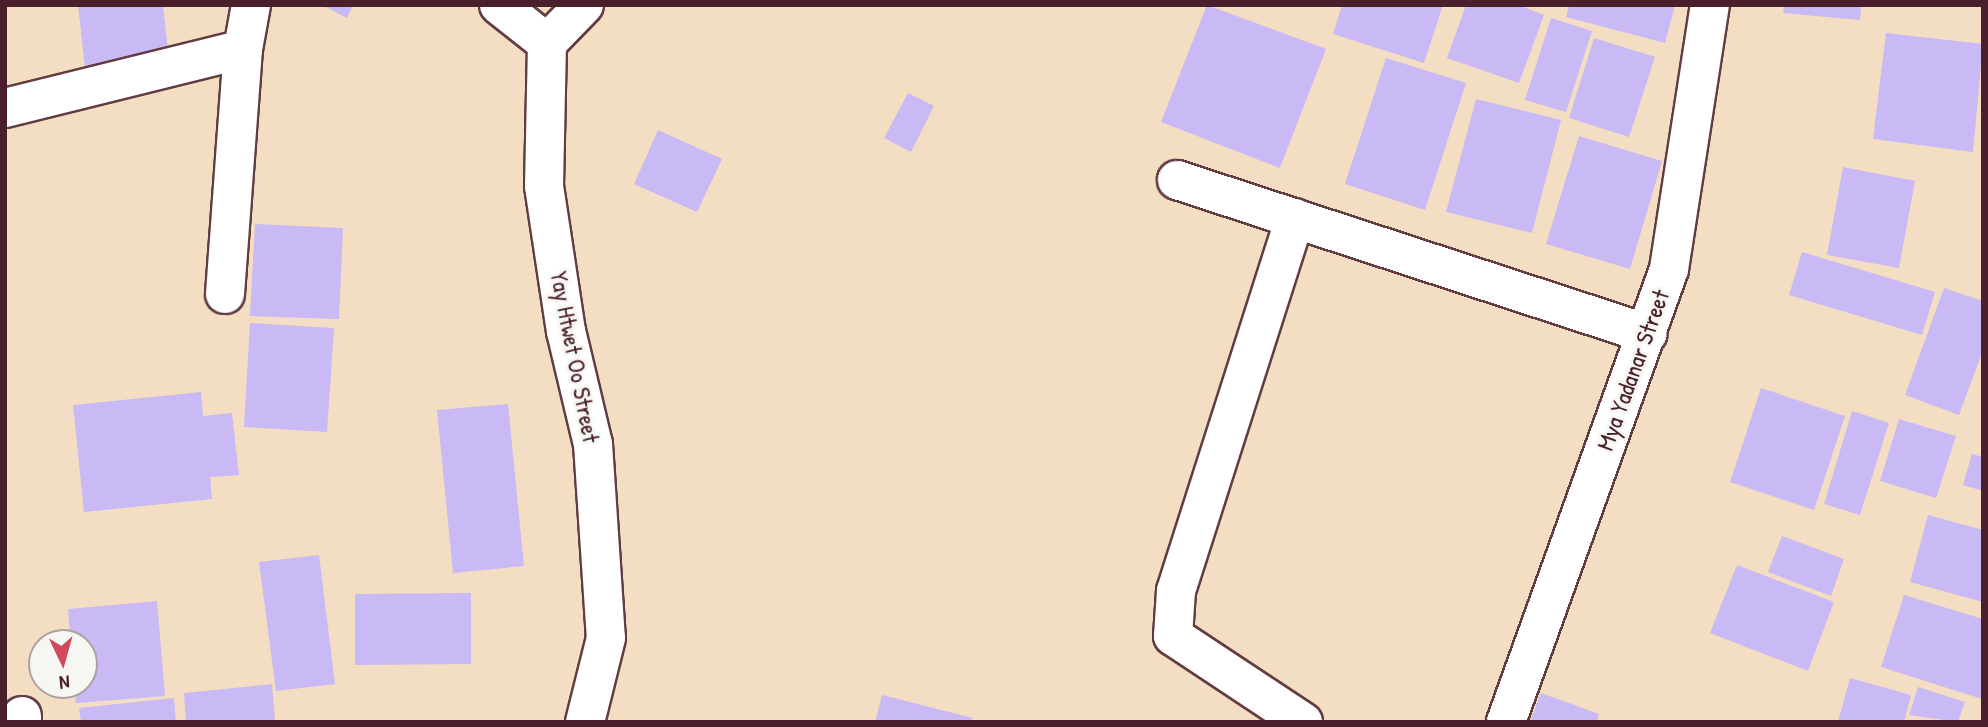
<!DOCTYPE html>
<style>
body{margin:0}
#map{position:relative;width:1988px;height:727px;overflow:hidden;background:#f3dec3;font-family:"Patrick Hand",sans-serif}
div>[style]{position:absolute}
[style*='--x']{left:calc(var(--x)*1px);top:calc(var(--y)*1px);width:calc(var(--w)*1px);rotate:calc(var(--a)*1deg)}
.building>*{inset:0;background:#c9b9f4}
.roads{filter:drop-shadow(2px 0 #633c42) drop-shadow(-2px 0 #633c42) drop-shadow(0 2px #633c42) drop-shadow(0 -2px #633c42)}
.minor>*{height:38px;margin:-19px;padding:0 19px;transform-origin:19px;border-radius:19px;background:#fff}
span{translate:-50% -50%;white-space:nowrap;text-align:center;line-height:1.15;-webkit-text-stroke:6px #f6f6f2;paint-order:stroke}
.street-label{font-size:24px;color:#4a1f2b}
.frame{position:absolute;inset:0;border:7px solid #4a1f2b;pointer-events:none}
.north{position:absolute;left:28px;top:629px;width:70px;height:70px;box-sizing:border-box;background:#f6f6f2;border:2px solid #b1a0a2;border-radius:50%;rotate:175deg;font-size:19px;font-weight:700;line-height:28px;text-align:center;color:#4a1f2b}
.north::after{content:'';display:block;margin:auto;width:24px;height:32px;background:#d1495b;clip-path:polygon(50% 0,100% 100%,50% 72%,0 100%)}
</style>
<div id="map">
<div class="building">
<i style="clip-path:polygon(78px 5px,163px 5px,169px 59px,85px 68px)"></i>
<i style="clip-path:polygon(322px 5px,353px 5px,347px 18px)"></i>
<i style="clip-path:polygon(1207px 5px,1326px 49px,1280px 168px,1161px 122px)"></i>
<i style="clip-path:polygon(1342px 5px,1443px 5px,1424px 63px,1333px 34px)"></i>
<i style="clip-path:polygon(1466px 5px,1518px 5px,1544px 15px,1519px 83px,1447px 58px)"></i>
<i style="clip-path:polygon(1569px 5px,1675px 5px,1665px 43px,1566px 17px)"></i>
<i style="clip-path:polygon(1784px 5px,1861px 5px,1860px 20px,1783px 13px)"></i>
<i style="clip-path:polygon(1551px 18px,1592px 31px,1566px 112px,1525px 100px)"></i>
<i style="clip-path:polygon(1886px 33px,1983px 44px,1973px 152px,1873px 139px)"></i>
<i style="clip-path:polygon(1594px 38px,1655px 57px,1629px 137px,1569px 118px)"></i>
<i style="clip-path:polygon(1386px 58px,1466px 83px,1425px 210px,1345px 184px)"></i>
<i style="clip-path:polygon(908px 93px,934px 106px,911px 152px,884px 138px)"></i>
<i style="clip-path:polygon(1476px 99px,1561px 120px,1532px 233px,1446px 212px)"></i>
<i style="clip-path:polygon(658px 130px,722px 159px,697px 212px,634px 184px)"></i>
<i style="clip-path:polygon(1579px 136px,1662px 161px,1630px 269px,1546px 244px)"></i>
<i style="clip-path:polygon(1843px 167px,1915px 181px,1899px 268px,1827px 255px)"></i>
<i style="clip-path:polygon(255px 224px,343px 228px,339px 319px,250px 316px)"></i>
<i style="clip-path:polygon(1802px 252px,1935px 292px,1922px 335px,1789px 295px)"></i>
<i style="clip-path:polygon(1944px 288px,1983px 301px,1983px 350px,1959px 415px,1905px 395px)"></i>
<i style="clip-path:polygon(250px 323px,334px 328px,327px 432px,244px 427px)"></i>
<i style="clip-path:polygon(1761px 388px,1845px 416px,1814px 510px,1730px 482px)"></i>
<i style="clip-path:polygon(201px 392px,203px 416px,232px 413px,239px 475px,210px 477px,212px 499px,84px 512px,73px 405px)"></i>
<i style="clip-path:polygon(508px 404px,524px 566px,453px 573px,437px 410px)"></i>
<i style="clip-path:polygon(1852px 411px,1889px 423px,1860px 515px,1824px 504px)"></i>
<i style="clip-path:polygon(1899px 419px,1956px 436px,1936px 498px,1880px 481px)"></i>
<i style="clip-path:polygon(1972px 454px,1983px 457px,1983px 491px,1963px 485px)"></i>
<i style="clip-path:polygon(1928px 515px,1983px 530px,1983px 602px,1910px 582px)"></i>
<i style="clip-path:polygon(1782px 536px,1844px 559px,1831px 596px,1768px 572px)"></i>
<i style="clip-path:polygon(319px 555px,335px 684px,276px 691px,259px 562px)"></i>
<i style="clip-path:polygon(1737px 565px,1834px 602px,1808px 671px,1710px 633px)"></i>
<i style="clip-path:polygon(471px 593px,471px 664px,355px 665px,355px 594px)"></i>
<i style="clip-path:polygon(1904px 595px,1983px 619px,1982px 699px,1881px 667px)"></i>
<i style="clip-path:polygon(157px 601px,165px 696px,76px 703px,74px 685px,84px 685px,84px 643px,71px 643px,68px 609px)"></i>
<i style="clip-path:polygon(1850px 678px,1911px 695px,1904px 722px,1838px 722px)"></i>
<i style="clip-path:polygon(272px 684px,275px 722px,186px 722px,184px 693px)"></i>
<i style="clip-path:polygon(1918px 687px,1965px 702px,1958px 722px,1909px 715px)"></i>
<i style="clip-path:polygon(1541px 693px,1599px 714px,1597px 722px,1530px 722px)"></i>
<i style="clip-path:polygon(882px 695px,973px 718px,971px 722px,875px 722px)"></i>
<i style="clip-path:polygon(174px 698px,176px 722px,81px 722px,79px 708px)"></i>
</div>
<div class="roads">
<div class="minor">
<i style="--x:499;--y:5;--w:61;--a:38.4"></i>
<i style="--x:584;--y:5;--w:53;--a:134.2"></i>
<i style="--x:547;--y:43;--w:143;--a:91.2"></i>
<i style="--x:544;--y:186;--w:147;--a:81.4"></i>
<i style="--x:566;--y:331;--w:116;--a:76.6"></i>
<i style="--x:593;--y:444;--w:194;--a:86.2"></i>
<i style="--x:606;--y:638;--w:87;--a:104"></i>
<i style="--x:5;--y:108;--w:245;--a:-13.9"></i>
<i style="--x:243;--y:49;--w:45;--a:-79.7"></i>
<i style="--x:1177;--y:180;--w:495;--a:18.1"></i>
<i style="--x:1295;--y:218;--w:392;--a:107.7"></i>
<i style="--x:1176;--y:591;--w:45;--a:93.8"></i>
<i style="--x:1173;--y:636;--w:156;--a:33.5"></i>
<i style="--x:225;--y:294;--w:246;--a:-85.8"></i>
<i style="--x:22;--y:722;--w:6;--a:-90"></i>
<i style="--x:1506;--y:722;--w:481;--a:-70.2"></i>
<i style="--x:1669;--y:269;--w:267;--a:-81.2"></i>
</div>
</div>
<div class="street-label">
<span style="left:575px;top:357px;rotate:79deg">Yay Htwet Oo Street</span>
<span style="left:1633px;top:370px;rotate:-70deg">Mya Yadanar Street</span>
</div>
<div class="frame"></div>
<div class="north">N</div>
</div>
